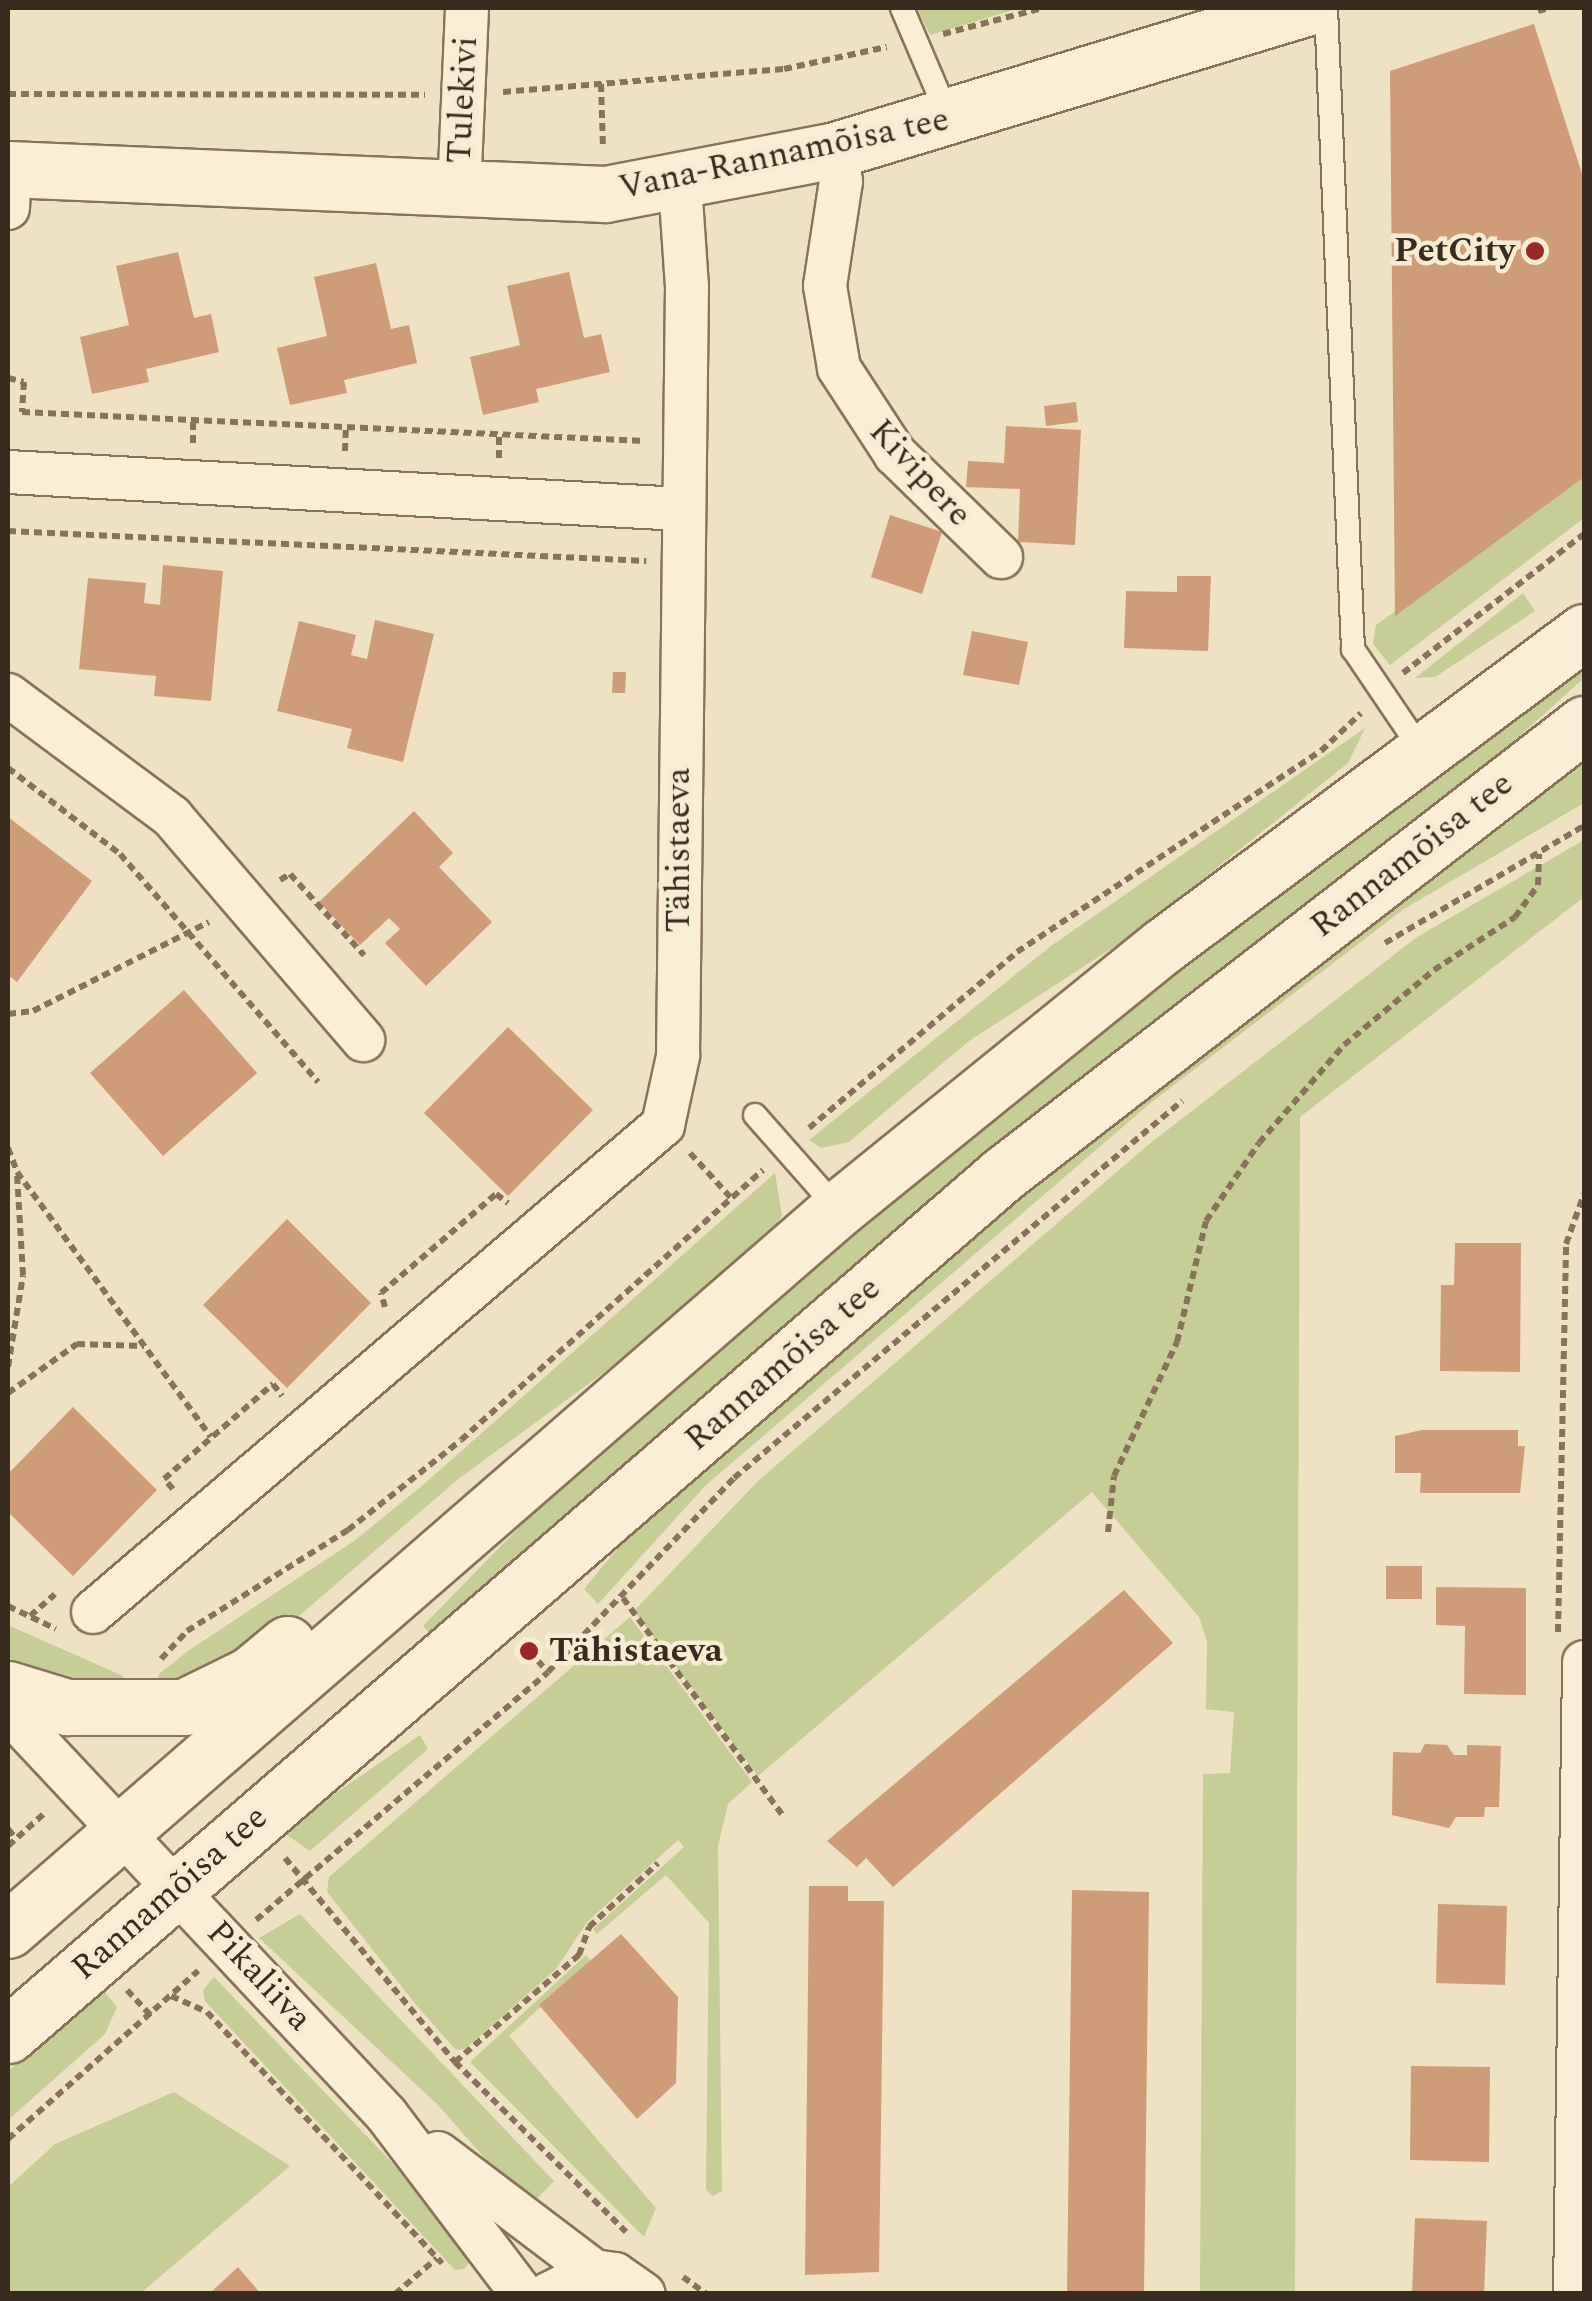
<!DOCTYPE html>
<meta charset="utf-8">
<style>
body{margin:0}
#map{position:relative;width:1592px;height:2301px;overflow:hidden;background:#efe2c2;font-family:Spectral,serif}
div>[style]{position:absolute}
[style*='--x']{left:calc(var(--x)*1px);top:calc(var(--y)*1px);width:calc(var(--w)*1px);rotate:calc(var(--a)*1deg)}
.green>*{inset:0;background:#c6cd95}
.building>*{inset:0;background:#ce9c76}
.path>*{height:6px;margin-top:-3px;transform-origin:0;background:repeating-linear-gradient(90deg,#897358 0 8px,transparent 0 13px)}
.roads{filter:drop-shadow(2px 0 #897358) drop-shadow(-2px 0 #897358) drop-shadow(0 2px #897358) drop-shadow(0 -2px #897358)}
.lane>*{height:22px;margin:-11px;padding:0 11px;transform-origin:11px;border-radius:11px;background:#faefd5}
.street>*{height:42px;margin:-21px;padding:0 21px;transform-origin:21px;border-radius:21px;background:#faefd5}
.secondary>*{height:55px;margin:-27.5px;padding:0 27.5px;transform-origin:27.5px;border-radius:27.5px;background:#faefd5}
.dots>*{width:28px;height:28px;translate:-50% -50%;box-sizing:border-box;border:5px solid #f6ecd1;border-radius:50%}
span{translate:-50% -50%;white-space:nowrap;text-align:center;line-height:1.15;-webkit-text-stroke:9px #f6ecd1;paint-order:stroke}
.street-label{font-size:35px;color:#392b1d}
.poi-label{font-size:35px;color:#392b1d;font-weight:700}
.right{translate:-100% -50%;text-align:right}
.left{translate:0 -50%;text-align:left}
.frame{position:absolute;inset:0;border:10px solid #392b1d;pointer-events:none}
</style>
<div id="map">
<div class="green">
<i style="clip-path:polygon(917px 8px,1020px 8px,930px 35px)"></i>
<i style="clip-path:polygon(1584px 477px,1584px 518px,1390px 665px,1373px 644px,1376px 625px)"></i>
<i style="clip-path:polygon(1523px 593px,1535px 611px,1435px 677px,1415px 678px)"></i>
<i style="clip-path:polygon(1584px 661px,1584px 678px,1475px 776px,923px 1210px,430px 1634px,423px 1626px,569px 1476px,824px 1256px,1173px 968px)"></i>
<i style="clip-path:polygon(1365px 728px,1348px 763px,1137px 932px,969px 1041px,849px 1142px,821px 1148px,809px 1140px,1051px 946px)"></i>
<i style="clip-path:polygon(1584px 762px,1584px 803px,1404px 909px,1153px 1101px,706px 1485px,598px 1604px,584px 1589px,650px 1509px,1024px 1193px,1206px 1045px)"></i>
<i style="clip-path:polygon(1584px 840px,1584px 897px,1300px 1117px,1295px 2293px,1200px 2293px,1203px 1774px,1230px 1773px,1234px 1712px,1206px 1709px,1207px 1642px,1199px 1617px,1092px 1492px,758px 1776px,634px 1611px,758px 1481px,1148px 1145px,1417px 937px)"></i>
<i style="clip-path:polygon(775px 1173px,782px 1216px,765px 1238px,625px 1357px,457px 1480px,277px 1635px,155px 1691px,159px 1674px,188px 1651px,354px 1541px,423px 1485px)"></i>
<i style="clip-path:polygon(630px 1617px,752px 1782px,728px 1804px,718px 1846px,722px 2191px,713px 2196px,706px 2190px,709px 1923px,666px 1875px,597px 1934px,593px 1929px,684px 1847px,678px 1840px,587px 1922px,556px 1969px,465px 2049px,456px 2050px,417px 2006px,327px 1892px,329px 1877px)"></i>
<i style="clip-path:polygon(8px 1625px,123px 1676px,128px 1697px,8px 1666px)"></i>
<i style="clip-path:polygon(420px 1735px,428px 1749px,310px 1851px,281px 1831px)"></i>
<i style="clip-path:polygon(300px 1914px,554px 2181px,528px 2208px,439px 2106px,259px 1938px)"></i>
<i style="clip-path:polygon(586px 1955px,591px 1961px,509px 2036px,656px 2208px,644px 2237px,470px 2062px)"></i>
<i style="clip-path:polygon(214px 1977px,478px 2252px,464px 2269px,455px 2270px,205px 2001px,203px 1990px)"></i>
<i style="clip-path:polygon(102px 1989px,117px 2007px,105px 2034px,8px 2120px,8px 2071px)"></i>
<i style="clip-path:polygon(174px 2092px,290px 2166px,141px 2293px,8px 2293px,8px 2187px,55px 2144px)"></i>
</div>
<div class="building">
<i style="clip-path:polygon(1534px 24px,1584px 180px,1584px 477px,1395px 616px,1390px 71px)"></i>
<i style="clip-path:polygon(178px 252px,194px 318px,211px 314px,219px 352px,146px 369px,149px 382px,92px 394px,80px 337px,129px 325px,116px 266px)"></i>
<i style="clip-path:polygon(376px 263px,391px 329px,409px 325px,417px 363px,344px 380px,347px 393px,290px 405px,277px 348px,327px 336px,314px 277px)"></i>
<i style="clip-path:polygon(569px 272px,584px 338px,601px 334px,610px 372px,536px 389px,539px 402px,483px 415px,470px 357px,520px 345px,507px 286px)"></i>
<i style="clip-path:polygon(1076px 402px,1078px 422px,1046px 426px,1044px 406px)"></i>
<i style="clip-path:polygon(1006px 426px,1081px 430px,1075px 545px,1018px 542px,1020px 489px,966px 487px,968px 461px,1004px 463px)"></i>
<i style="clip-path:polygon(890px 515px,942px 532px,922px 594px,871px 577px)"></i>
<i style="clip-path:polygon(163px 565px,223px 571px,211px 701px,154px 696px,156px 676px,79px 669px,88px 578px,146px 583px,144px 603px,160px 605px)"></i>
<i style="clip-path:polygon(1177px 576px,1211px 576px,1208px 651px,1124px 648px,1126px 591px,1177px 592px)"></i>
<i style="clip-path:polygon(375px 620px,434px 634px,403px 762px,347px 748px,352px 729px,277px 711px,299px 621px,356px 635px,351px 655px,367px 659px)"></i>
<i style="clip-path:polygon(972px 631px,1028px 642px,1019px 685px,963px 675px)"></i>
<i style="clip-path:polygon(613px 672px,626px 672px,625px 693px,612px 693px)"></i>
<i style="clip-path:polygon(414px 811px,453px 853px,439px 867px,492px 922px,426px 986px,385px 943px,400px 929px,389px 918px,360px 945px,319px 902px)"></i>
<i style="clip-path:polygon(8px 817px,92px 881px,17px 982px,8px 975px)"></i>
<i style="clip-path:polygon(184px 990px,257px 1073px,163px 1156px,90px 1073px)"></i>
<i style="clip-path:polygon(508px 1027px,593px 1110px,508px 1196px,424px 1113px)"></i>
<i style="clip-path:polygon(287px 1219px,371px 1303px,287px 1388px,203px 1305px)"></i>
<i style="clip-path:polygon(1455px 1243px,1521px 1243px,1520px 1372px,1440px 1371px,1441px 1285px,1454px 1285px)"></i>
<i style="clip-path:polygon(73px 1407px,157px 1490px,73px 1576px,8px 1512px,8px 1474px)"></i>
<i style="clip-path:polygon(1422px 1430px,1518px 1430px,1518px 1446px,1525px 1446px,1520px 1493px,1420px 1493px,1421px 1473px,1395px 1473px,1395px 1436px)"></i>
<i style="clip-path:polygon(1386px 1566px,1422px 1566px,1422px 1599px,1386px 1599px)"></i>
<i style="clip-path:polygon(1436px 1587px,1526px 1588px,1526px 1695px,1464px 1694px,1465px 1626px,1436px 1625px)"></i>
<i style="clip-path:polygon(1124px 1590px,1173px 1643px,893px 1887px,866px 1858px,857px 1867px,827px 1841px)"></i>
<i style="clip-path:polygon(1425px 1744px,1447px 1745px,1454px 1755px,1467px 1755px,1467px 1745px,1501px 1746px,1499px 1807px,1485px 1807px,1484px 1817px,1456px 1817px,1449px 1828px,1392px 1815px,1393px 1752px,1420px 1753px)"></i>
<i style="clip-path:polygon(809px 1886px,848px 1886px,848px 1901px,884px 1901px,879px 2272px,805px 2275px)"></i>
<i style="clip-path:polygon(1072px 1890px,1149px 1892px,1144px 2294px,1067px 2294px)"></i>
<i style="clip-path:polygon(1438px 1904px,1507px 1906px,1505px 1985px,1436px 1983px)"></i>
<i style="clip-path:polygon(621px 1934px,678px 1997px,676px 2083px,637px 2119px,539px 2005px)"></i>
<i style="clip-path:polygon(1411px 2066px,1490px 2067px,1489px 2162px,1410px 2160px)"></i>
<i style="clip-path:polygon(1415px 2218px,1487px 2221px,1484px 2294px,1412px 2294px)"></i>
<i style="clip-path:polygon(238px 2267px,261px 2294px,209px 2294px)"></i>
</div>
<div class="path">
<i style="--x:1538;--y:11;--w:11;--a:-15"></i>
<i style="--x:943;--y:34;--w:103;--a:-14.6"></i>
<i style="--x:601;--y:84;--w:63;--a:88.2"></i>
<i style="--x:503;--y:92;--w:282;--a:-4.7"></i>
<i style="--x:784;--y:69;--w:105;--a:-12.1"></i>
<i style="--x:8;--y:94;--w:417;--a:0.1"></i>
<i style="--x:8;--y:378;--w:16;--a:14"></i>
<i style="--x:24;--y:382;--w:30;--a:94"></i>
<i style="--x:22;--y:412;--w:623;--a:2.67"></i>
<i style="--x:193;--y:443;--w:24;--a:-90"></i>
<i style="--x:345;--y:451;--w:24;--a:-88"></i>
<i style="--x:499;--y:458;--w:24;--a:-90"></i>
<i style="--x:8;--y:531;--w:639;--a:2.69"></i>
<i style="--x:1403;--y:673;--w:228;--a:-37.5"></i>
<i style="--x:8;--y:768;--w:141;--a:37.5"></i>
<i style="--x:120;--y:854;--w:302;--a:49"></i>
<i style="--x:280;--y:880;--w:12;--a:-31"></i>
<i style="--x:290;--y:874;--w:110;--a:47.6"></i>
<i style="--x:1385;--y:943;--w:231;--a:-30.5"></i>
<i style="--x:8;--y:1014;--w:25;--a:-7"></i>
<i style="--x:33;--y:1011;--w:197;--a:-26.8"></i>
<i style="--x:809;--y:1128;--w:272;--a:-40.2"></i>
<i style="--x:1017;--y:952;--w:364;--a:-33.5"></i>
<i style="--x:1321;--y:751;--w:55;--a:-43.5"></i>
<i style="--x:8;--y:1148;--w:26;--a:69"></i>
<i style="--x:17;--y:1172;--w:328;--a:53.8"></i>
<i style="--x:690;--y:1153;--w:64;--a:47.5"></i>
<i style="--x:385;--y:1307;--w:15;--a:-106"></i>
<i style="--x:381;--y:1293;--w:152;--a:-40.7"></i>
<i style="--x:496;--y:1194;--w:15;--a:37"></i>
<i style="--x:8;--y:1367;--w:93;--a:-80.7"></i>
<i style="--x:23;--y:1275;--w:102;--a:-93.4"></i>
<i style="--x:8;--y:1393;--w:85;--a:-35.4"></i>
<i style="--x:77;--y:1344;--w:67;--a:1.7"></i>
<i style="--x:173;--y:1489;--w:13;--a:-132"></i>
<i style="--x:164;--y:1479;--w:145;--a:-41.1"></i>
<i style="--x:273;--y:1384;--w:15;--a:53"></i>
<i style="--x:1108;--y:1532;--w:56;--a:-83.9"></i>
<i style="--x:1114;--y:1476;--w:148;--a:-64.8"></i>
<i style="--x:1177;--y:1342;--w:124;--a:-76.5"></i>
<i style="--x:1206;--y:1221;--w:94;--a:-55.8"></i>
<i style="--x:1259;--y:1143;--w:130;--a:-49.1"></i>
<i style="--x:1344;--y:1045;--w:117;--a:-39.8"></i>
<i style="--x:1434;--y:970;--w:97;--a:-33.2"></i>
<i style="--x:1515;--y:917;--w:39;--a:-54"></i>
<i style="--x:1538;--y:885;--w:31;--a:-88"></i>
<i style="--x:623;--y:1598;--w:270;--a:53.7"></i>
<i style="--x:8;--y:1606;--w:53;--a:25.6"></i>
<i style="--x:30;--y:1616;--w:33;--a:-41"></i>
<i style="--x:1558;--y:1632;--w:388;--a:-88.8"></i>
<i style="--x:1566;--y:1244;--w:53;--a:-70.2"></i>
<i style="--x:529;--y:1651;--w:28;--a:48"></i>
<i style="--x:161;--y:1659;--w:38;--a:-47"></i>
<i style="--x:187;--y:1631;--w:190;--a:-32.1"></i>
<i style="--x:348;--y:1530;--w:144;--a:-38.5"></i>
<i style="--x:461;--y:1440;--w:405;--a:-41.8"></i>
<i style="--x:8;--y:1829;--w:13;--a:51"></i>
<i style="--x:8;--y:1846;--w:52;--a:-41.9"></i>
<i style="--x:285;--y:1858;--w:266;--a:50.2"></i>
<i style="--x:455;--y:2062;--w:241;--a:44.8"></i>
<i style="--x:256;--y:1920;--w:383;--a:-40.3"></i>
<i style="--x:548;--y:1672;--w:269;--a:-46.2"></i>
<i style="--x:734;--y:1478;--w:586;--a:-40.08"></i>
<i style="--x:127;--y:1990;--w:34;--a:47"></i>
<i style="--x:171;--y:1996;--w:39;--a:24"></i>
<i style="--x:207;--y:2012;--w:344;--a:46.9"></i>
<i style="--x:455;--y:2062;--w:164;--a:-40.8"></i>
<i style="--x:579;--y:1955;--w:30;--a:-70"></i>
<i style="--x:589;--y:1927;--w:94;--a:-42.8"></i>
<i style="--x:8;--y:2139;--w:254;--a:-41.5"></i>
<i style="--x:683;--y:2277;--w:29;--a:36"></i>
<i style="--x:395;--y:2294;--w:55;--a:-40.6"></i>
</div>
<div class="roads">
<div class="lane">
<i style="--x:902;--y:8;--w:117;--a:66.9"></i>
<i style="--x:1326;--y:8;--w:642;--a:87.59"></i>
<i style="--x:1353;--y:649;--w:123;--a:55.9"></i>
<i style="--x:755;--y:1115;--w:125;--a:48.6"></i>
</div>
<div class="street">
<i style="--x:835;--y:150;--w:32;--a:79"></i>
<i style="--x:841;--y:181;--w:106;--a:98.7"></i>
<i style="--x:825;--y:286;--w:83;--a:80.3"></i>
<i style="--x:839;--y:368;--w:103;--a:56.9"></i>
<i style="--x:895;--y:454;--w:148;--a:44.2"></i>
<i style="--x:459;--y:192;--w:184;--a:-87.5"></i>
<i style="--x:8;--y:208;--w:39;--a:-87"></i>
<i style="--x:8;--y:472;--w:674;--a:3.15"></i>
<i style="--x:8;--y:695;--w:204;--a:36.6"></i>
<i style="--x:172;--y:817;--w:294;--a:49.4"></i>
<i style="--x:93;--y:1612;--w:750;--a:-40.51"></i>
<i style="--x:663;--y:1125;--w:71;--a:-77.7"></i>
<i style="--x:678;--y:1056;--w:769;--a:-89.33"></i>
<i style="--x:687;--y:287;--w:103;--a:-93.9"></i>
<i style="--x:8;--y:1711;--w:553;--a:46.83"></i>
<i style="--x:386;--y:2114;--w:226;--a:52.9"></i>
<i style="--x:438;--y:2153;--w:196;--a:37.1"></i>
<i style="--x:548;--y:2294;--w:51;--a:-26.6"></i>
<i style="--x:594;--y:2271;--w:21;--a:8"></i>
<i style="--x:615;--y:2274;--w:35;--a:35"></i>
<i style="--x:1575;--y:2294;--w:632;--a:-89.18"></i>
</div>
<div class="secondary">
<i style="--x:8;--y:169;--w:598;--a:2.4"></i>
<i style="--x:605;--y:194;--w:234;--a:-10.8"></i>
<i style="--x:835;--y:150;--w:491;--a:-16.8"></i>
<i style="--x:8;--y:1689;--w:62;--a:17"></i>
<i style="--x:67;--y:1707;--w:117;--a:0"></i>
<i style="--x:184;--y:1707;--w:75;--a:-26.2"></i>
<i style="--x:251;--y:1674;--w:47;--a:-39.8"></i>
<i style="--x:8;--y:1930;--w:1099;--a:-40.98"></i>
<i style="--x:838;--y:1209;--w:418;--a:-39"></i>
<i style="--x:1163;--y:946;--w:525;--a:-36.72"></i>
<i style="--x:8;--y:2035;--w:1316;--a:-40.87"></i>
<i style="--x:1003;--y:1174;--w:735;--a:-37.76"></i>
</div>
</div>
<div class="dots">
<i style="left:1535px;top:251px;background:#9a2827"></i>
<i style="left:529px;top:1651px;background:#9a2827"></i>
</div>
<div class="street-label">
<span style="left:463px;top:100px;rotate:-87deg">Tulekivi</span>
<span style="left:784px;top:154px;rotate:-12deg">Vana-Rannamõisa tee</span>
<span style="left:920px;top:473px;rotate:47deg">Kivipere</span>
<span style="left:679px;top:850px;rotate:-90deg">Tähistaeva</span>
<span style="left:1412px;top:855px;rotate:-38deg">Rannamõisa tee</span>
<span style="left:783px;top:1364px;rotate:-41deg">Rannamõisa tee</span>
<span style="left:170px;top:1893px;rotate:-41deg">Rannamõisa tee</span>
<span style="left:259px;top:1976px;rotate:47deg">Pikaliiva</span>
</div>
<div class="poi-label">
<span class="right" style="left:1515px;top:251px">PetCity</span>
<span class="left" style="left:549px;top:1651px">Tähistaeva</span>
</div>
<div class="frame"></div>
</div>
